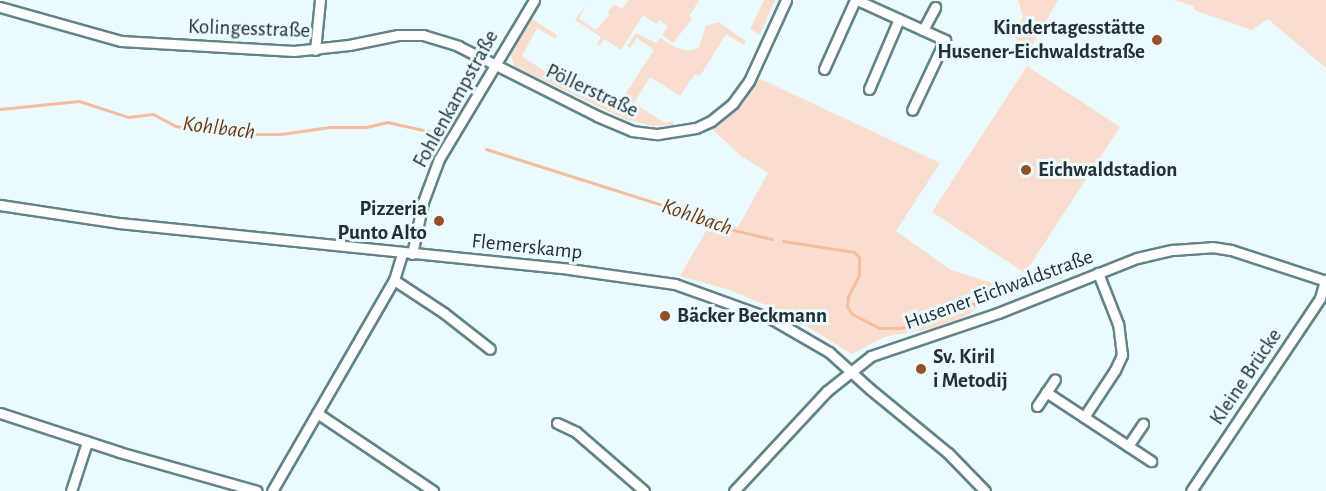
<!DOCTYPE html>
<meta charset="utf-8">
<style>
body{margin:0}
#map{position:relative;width:1326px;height:491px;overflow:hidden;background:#ebfafd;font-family:"Alegreya Sans",sans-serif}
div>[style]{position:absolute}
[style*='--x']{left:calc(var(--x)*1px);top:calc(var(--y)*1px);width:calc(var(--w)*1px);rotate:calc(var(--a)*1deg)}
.green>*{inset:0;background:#f9decf}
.stream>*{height:3px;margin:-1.5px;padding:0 1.5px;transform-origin:1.5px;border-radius:1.5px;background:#f4bd9f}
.roads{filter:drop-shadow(2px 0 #62838a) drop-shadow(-2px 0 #62838a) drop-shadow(0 2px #62838a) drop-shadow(0 -2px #62838a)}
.minor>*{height:9px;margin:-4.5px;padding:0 4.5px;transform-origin:4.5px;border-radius:4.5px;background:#fff}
.dots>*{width:16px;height:16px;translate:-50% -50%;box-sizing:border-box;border:3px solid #ebfafd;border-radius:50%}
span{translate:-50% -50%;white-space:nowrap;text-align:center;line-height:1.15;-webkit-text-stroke:6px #ebfafd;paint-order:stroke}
.poi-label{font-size:21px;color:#233134;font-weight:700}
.right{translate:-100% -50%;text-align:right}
.left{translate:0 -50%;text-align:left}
.street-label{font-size:21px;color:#233134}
.water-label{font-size:22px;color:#6f3611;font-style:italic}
</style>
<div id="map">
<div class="green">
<i style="clip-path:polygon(629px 0,697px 0,699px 1px,689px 16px,692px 19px,673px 43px,662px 35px,668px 26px,659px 20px,656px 24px,643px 15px,621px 50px,604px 39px,600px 46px,597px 44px,601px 37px,575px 20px,585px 6px,579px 19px,596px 30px,610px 14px,608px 12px,614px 4px,622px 9px)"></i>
<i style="clip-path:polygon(764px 0,775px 0,760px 35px,750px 29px)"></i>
<i style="clip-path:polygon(1018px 0,1058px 0,1030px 49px,1014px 37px,1023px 17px)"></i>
<i style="clip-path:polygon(1174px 0,1326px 0,1326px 68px,1268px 19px,1252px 30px,1196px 11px,1193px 6px)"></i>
<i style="clip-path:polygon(532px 19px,557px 35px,555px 39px,537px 28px,522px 56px,550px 75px,552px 72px,574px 87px,576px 84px,599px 99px,605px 92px,620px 102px,654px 50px,637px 38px,630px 48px,627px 46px,636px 33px,656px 43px,660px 38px,675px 47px,689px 51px,699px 47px,706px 26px,718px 22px,746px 41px,744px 45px,726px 34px,700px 76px,695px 74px,680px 96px,650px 77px,634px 103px,665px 123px,673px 121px,674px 125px,653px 126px,624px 119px,514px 66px,511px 54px)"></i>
<i style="clip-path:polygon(1027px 66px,1120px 127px,1025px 273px,932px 212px)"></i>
<i style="clip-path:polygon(758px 78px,940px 163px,896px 231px,951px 270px,1005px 287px,966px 316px,933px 328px,884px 337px,852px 354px,785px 313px,727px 289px,680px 276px,710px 224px,738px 227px,768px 173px,741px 156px,712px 129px,734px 113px)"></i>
</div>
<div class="stream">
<i style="--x:0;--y:109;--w:79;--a:-5.8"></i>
<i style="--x:79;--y:101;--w:52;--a:18.1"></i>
<i style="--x:128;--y:117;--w:25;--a:-7"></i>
<i style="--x:153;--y:114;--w:26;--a:28"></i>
<i style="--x:176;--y:126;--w:9;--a:13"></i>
<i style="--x:185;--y:128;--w:42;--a:-1.4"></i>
<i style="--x:227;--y:127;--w:26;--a:16"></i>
<i style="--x:252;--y:134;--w:29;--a:0"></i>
<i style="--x:281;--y:134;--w:49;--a:-8.3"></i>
<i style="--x:329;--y:127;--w:37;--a:0"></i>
<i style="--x:366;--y:127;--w:22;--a:-13"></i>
<i style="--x:387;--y:122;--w:55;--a:12.5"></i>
<i style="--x:486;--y:149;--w:192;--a:17.6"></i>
<i style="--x:669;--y:207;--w:51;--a:22"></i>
<i style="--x:716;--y:226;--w:57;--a:13.1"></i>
<i style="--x:783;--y:241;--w:72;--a:8.8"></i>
<i style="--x:854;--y:252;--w:7;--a:45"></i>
<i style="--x:859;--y:257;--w:18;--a:90"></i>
<i style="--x:859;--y:275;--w:25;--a:117"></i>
<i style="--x:848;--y:297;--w:9;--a:96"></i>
<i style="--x:847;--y:306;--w:9;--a:58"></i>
<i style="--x:852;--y:314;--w:31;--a:27"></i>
<i style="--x:880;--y:328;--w:20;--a:0"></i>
<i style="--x:900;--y:328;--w:59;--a:-16.9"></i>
<i style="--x:973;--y:304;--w:65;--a:-20.7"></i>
</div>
<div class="roads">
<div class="minor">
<i style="--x:857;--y:0;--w:97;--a:24.4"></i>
<i style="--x:945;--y:40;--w:77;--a:115.2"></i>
<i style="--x:0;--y:7;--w:126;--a:15.7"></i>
<i style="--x:121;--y:41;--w:173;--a:3.3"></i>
<i style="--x:294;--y:51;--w:55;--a:-6.2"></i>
<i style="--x:349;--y:45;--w:50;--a:-11.5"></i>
<i style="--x:398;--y:35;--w:25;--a:0"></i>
<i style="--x:423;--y:35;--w:37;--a:17"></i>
<i style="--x:458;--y:46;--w:156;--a:26.7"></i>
<i style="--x:597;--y:116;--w:38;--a:23"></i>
<i style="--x:632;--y:131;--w:26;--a:7"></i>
<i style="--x:658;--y:134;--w:38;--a:-9"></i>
<i style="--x:696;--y:128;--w:17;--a:-25"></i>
<i style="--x:711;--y:121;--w:28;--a:-39"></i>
<i style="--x:733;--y:103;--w:27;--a:-54"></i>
<i style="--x:749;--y:81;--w:89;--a:-65.4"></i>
<i style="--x:923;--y:30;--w:26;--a:-62"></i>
<i style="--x:315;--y:50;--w:50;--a:-84.3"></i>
<i style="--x:824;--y:69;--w:76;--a:-65.8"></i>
<i style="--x:869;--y:89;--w:76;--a:-66.8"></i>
<i style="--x:0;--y:205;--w:120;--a:8.6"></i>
<i style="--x:119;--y:223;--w:452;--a:5.8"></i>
<i style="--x:569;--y:269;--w:107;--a:8.1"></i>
<i style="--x:675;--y:284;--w:103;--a:19.8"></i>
<i style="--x:772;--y:319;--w:66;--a:30.1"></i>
<i style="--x:829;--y:352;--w:55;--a:42.1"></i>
<i style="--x:870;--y:389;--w:101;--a:39.4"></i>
<i style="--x:948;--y:453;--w:53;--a:45.8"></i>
<i style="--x:412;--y:254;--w:53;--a:-78.1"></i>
<i style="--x:423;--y:202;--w:46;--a:-69.6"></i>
<i style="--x:439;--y:159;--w:185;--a:-59.1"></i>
<i style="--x:394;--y:280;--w:60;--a:33.4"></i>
<i style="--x:444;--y:313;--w:58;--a:38"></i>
<i style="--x:1046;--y:392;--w:126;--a:33.3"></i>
<i style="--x:1037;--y:406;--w:32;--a:-56"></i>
<i style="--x:0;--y:413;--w:125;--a:18.1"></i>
<i style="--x:119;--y:452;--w:143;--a:15.8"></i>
<i style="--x:317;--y:413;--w:140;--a:33.9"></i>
<i style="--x:1084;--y:417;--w:56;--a:-56.6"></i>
<i style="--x:1115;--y:370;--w:17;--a:-65"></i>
<i style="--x:1122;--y:355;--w:31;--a:-97"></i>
<i style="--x:1118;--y:324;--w:55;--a:-111.4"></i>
<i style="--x:557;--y:423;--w:21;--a:25"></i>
<i style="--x:576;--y:432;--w:90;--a:40.9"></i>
<i style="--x:1128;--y:446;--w:27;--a:-56"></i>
<i style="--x:71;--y:491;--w:52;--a:-71.9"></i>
<i style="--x:272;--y:491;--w:244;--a:-60"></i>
<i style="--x:394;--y:280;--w:28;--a:-73"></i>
<i style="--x:734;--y:491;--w:137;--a:-47.1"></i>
<i style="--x:827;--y:391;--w:56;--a:-38.5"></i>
<i style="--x:871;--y:356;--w:134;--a:-18.7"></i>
<i style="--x:998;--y:313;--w:149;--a:-21.6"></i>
<i style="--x:1137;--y:258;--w:37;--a:-13"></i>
<i style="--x:1173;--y:250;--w:39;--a:-4"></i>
<i style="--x:1212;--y:247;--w:19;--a:9"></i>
<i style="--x:1231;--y:250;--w:100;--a:18.1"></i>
<i style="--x:1191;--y:491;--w:232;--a:-56.2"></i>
<i style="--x:1320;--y:298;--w:19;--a:-74"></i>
</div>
</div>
<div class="dots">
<i style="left:1157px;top:40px;background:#955025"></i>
<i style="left:1026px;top:170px;background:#955025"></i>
<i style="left:439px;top:221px;background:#955025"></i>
<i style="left:665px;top:316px;background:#955025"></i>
<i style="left:921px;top:369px;background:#955025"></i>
</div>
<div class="poi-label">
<span class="right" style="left:1145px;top:40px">Kindertagesstätte<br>Husener-Eichwaldstraße</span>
<span class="left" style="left:1038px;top:170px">Eichwaldstadion</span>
<span class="right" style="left:427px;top:221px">Pizzeria<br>Punto Alto</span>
<span class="left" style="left:677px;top:316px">Bäcker Beckmann</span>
<span class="left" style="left:933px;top:369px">Sv. Kiril<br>i Metodij</span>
</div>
<div class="street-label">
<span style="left:249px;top:29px;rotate:2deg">Kolingesstraße</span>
<span style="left:592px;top:91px;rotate:25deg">Pöllerstraße</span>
<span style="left:456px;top:99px;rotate:-61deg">Fohlenkampstraße</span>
<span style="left:527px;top:247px;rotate:6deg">Flemerskamp</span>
<span style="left:999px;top:290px;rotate:-20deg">Husener Eichwaldstraße</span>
<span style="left:1246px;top:377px;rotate:-56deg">Kleine Brücke</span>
</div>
<div class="water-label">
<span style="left:219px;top:128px;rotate:7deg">Kohlbach</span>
<span style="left:697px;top:217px;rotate:19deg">Kohlbach</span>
</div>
</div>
